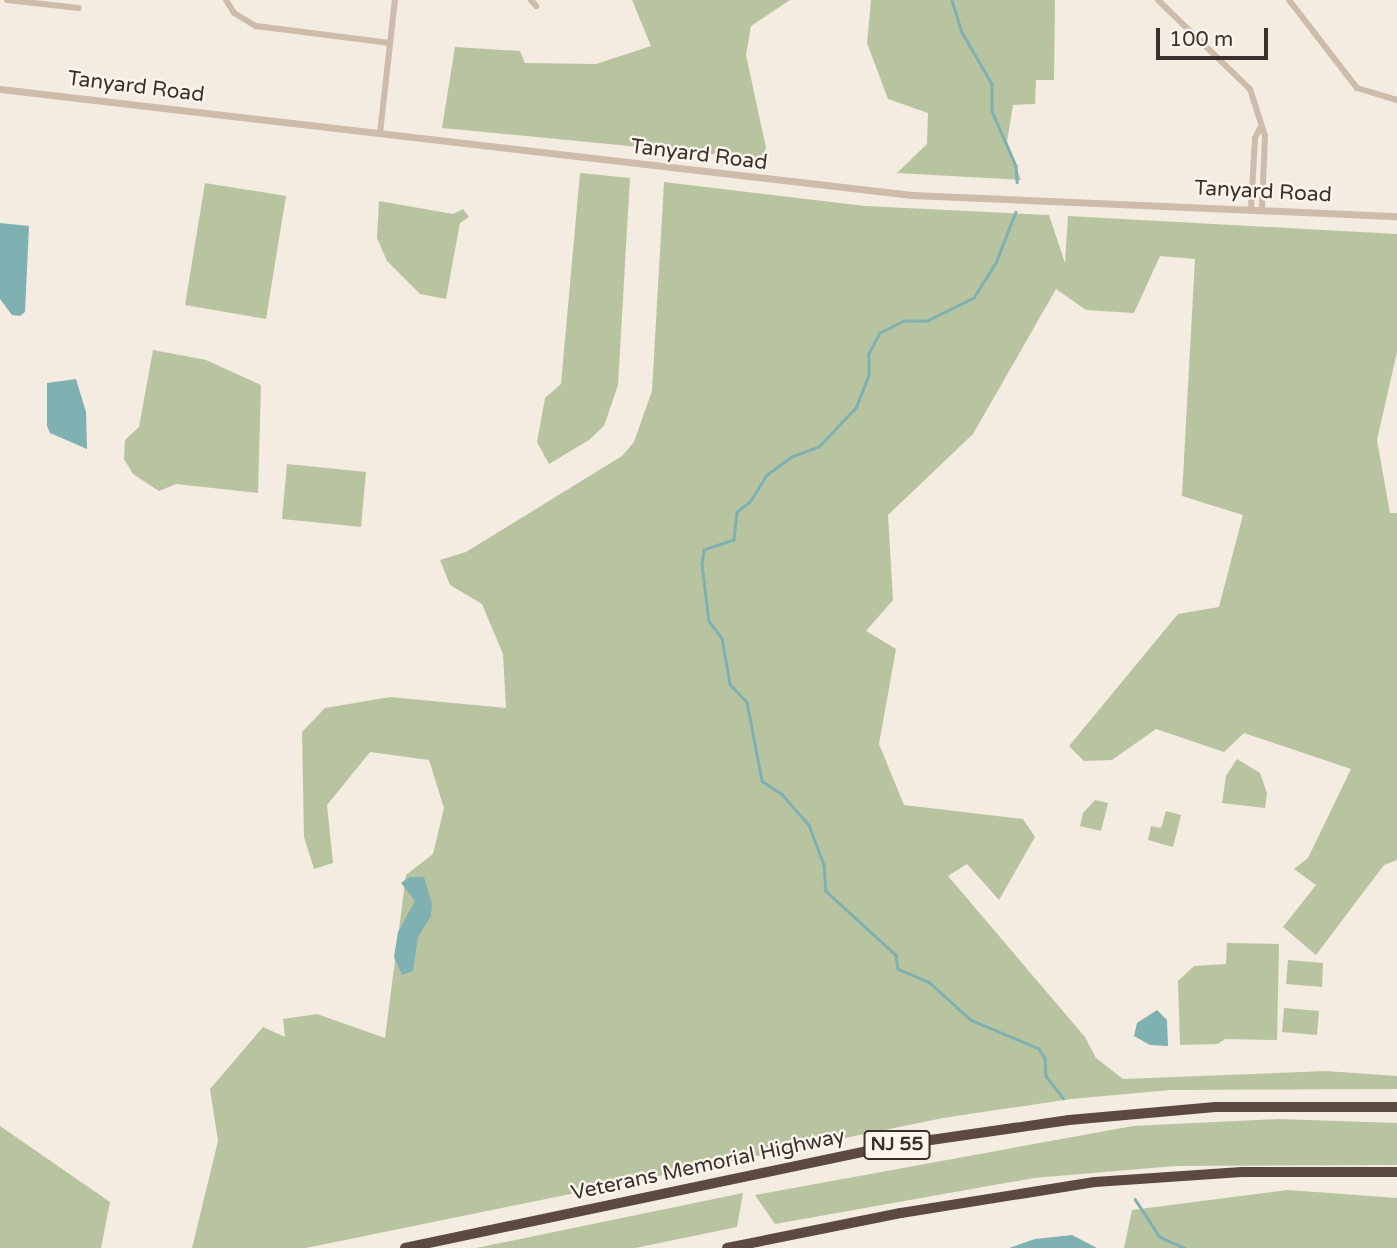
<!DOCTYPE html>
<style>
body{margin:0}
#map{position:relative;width:1397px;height:1248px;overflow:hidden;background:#f4ebe1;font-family:"Varela Round",sans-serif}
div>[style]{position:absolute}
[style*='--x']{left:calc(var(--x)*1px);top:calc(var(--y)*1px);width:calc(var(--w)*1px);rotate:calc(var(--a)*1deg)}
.green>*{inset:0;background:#b8c4a0}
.water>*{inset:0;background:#7fb0b2}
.stream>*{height:2.5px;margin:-1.25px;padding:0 1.25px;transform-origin:1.25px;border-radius:1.25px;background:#7fb0b2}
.minor>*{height:6px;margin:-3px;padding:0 3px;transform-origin:3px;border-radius:3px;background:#cdbbac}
.tertiary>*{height:7px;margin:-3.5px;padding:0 3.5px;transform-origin:3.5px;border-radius:3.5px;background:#cdbbac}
.motorway>*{height:10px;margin:-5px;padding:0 5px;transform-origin:5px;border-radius:5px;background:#5c4a42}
span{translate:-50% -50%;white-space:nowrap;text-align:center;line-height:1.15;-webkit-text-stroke:5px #fbf5ee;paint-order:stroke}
.shield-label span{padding:2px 5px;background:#fbf5ee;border:2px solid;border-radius:5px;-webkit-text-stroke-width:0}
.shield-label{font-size:19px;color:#3b302b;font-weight:700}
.street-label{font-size:21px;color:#3b302b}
.scale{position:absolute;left:1156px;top:28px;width:112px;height:32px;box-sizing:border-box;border:4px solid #3b302b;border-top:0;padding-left:9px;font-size:21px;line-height:24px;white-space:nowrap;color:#3b302b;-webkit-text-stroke:5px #fbf5ee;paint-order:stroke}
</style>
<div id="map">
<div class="green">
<i style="clip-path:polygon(632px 0,790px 0,751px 26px,746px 55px,766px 148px,763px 159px,442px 128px,455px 47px,520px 51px,525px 63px,596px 64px,651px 46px)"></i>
<i style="clip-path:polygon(871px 0,1055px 0,1054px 80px,1036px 80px,1035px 104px,1013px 105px,1007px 142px,1021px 180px,897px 173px,927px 144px,928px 113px,888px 99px,867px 43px)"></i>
<i style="clip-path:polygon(580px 173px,630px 178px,618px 385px,604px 426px,589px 440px,549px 464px,537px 442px,545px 398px,561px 384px)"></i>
<i style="clip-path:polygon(664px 182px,865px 206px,1049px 215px,1065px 263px,1068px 216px,1397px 234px,1397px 352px,1377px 440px,1390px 513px,1397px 513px,1397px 860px,1384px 865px,1316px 955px,1283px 927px,1316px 885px,1294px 869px,1308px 858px,1351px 769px,1244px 733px,1224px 752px,1156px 729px,1112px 760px,1084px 761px,1069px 746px,1178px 614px,1219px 607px,1243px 515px,1182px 496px,1195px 259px,1160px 256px,1134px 313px,1086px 310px,1056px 289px,973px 434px,888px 515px,893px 600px,866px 631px,896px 649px,879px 744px,904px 805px,1023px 819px,1035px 837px,999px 900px,967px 864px,948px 876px,1085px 1037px,1096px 1058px,1123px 1079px,1326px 1071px,1397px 1076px,1397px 1089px,1170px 1090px,1071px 1099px,943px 1118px,306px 1248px,192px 1248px,218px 1141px,210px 1089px,263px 1027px,285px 1037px,283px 1019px,317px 1014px,385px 1038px,406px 875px,433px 854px,444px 808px,429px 760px,370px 752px,327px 805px,333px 863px,314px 869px,304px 837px,302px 732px,325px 708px,390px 697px,506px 708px,503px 654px,482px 604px,450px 585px,440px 560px,466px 552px,622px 456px,634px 442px,652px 391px)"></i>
<i style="clip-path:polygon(205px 183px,286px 196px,266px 319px,185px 305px)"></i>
<i style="clip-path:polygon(379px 201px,453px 214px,463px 209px,469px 217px,460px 223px,446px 299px,420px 294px,387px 261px,377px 238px)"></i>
<i style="clip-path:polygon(153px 350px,206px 360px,261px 385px,258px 493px,176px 484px,159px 491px,133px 474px,124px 459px,125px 440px,139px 427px)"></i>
<i style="clip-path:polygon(287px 464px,366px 472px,361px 527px,282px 519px)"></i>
<i style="clip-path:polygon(1237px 759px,1260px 773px,1267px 793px,1265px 808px,1222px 803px,1226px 776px)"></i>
<i style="clip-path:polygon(1095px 800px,1108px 803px,1101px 831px,1080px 826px,1083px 813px)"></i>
<i style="clip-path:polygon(1166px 811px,1181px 815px,1173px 847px,1148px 840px,1151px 826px,1161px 828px)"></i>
<i style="clip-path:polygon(1227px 943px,1279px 944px,1277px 1040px,1225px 1039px,1218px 1044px,1180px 1045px,1178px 981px,1194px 966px,1226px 964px)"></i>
<i style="clip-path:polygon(1288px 960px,1323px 963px,1322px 987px,1286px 984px)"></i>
<i style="clip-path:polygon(1284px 1008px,1319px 1011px,1317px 1035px,1282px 1032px)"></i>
<i style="clip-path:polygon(1278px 1119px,1397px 1123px,1397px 1165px,1175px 1166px,1034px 1178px,775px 1224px,755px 1195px,1133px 1126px)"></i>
<i style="clip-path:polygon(0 1126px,110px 1202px,101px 1248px,0 1248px)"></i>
<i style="clip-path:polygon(1288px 1190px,1397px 1198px,1397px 1248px,1124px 1248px,1132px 1210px)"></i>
<i style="clip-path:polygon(743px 1193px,737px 1227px,635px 1248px,476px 1248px)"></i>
</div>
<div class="water">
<i style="clip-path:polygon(0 223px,29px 226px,25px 312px,20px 316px,12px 315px,0 299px)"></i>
<i style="clip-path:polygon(76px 379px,86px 412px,87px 449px,50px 433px,47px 426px,47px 383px)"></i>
<i style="clip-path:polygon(409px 877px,424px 877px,432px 904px,431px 916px,418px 937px,413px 971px,402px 975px,394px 957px,398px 932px,415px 901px,401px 883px)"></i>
<i style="clip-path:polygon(1157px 1010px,1167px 1020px,1168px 1046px,1150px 1045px,1134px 1036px,1137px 1023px)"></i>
<i style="clip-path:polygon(1072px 1235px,1097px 1248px,1009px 1248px,1035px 1239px)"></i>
</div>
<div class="stream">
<i style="--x:952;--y:0;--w:34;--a:73"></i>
<i style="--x:962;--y:32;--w:60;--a:60"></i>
<i style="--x:992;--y:84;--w:27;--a:90"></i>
<i style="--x:992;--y:111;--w:60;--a:66.4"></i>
<i style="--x:1016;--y:166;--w:16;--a:86"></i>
<i style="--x:1016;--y:212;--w:55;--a:111.4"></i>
<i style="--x:996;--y:263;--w:41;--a:122.2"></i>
<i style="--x:974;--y:298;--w:52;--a:153.9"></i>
<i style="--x:927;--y:321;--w:23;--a:180"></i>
<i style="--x:904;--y:321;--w:27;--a:153"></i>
<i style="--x:880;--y:333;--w:24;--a:118"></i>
<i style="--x:869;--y:354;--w:21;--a:90"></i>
<i style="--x:869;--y:375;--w:34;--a:111"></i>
<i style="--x:857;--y:407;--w:55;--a:133.5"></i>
<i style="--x:819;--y:447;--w:29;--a:160"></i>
<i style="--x:792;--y:457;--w:31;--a:144"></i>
<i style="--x:767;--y:475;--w:32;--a:122"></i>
<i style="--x:750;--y:502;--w:16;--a:142"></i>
<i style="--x:737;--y:512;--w:28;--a:96"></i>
<i style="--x:734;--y:540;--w:32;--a:162"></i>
<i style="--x:704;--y:550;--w:14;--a:98"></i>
<i style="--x:702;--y:564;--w:57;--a:83"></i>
<i style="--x:709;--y:621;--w:21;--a:53"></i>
<i style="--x:722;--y:638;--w:47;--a:80.1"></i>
<i style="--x:730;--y:684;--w:25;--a:47"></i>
<i style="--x:747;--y:702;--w:80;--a:79.2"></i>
<i style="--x:762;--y:781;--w:24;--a:33"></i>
<i style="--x:782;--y:794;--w:41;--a:48.9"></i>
<i style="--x:809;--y:825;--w:43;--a:69.4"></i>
<i style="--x:824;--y:865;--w:26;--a:86"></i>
<i style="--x:826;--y:891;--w:95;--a:42.4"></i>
<i style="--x:896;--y:955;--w:14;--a:82"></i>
<i style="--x:898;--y:969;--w:34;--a:23"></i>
<i style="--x:929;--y:982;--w:57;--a:42.1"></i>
<i style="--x:971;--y:1020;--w:73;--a:22.7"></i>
<i style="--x:1038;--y:1048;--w:12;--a:55"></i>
<i style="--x:1045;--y:1058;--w:18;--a:87"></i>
<i style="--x:1046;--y:1076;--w:28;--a:52"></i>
<i style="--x:1135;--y:1199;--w:45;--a:56.7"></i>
<i style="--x:1160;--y:1237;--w:27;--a:24"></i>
</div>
<div class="minor">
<i style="--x:7;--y:0;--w:72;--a:6.3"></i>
<i style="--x:226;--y:0;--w:15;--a:58"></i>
<i style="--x:234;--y:13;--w:26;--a:31"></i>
<i style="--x:256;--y:26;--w:135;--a:7.2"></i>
<i style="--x:531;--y:0;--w:8;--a:50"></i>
<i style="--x:1158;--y:0;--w:128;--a:44.1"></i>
<i style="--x:1250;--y:89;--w:49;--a:72.3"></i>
<i style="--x:1265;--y:136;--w:73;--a:92.4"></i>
<i style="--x:1289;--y:0;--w:111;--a:52.3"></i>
<i style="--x:1357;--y:88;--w:42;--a:16.7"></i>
<i style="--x:380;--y:133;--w:134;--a:-83.6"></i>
<i style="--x:1251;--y:208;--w:70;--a:-86.7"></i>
<i style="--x:1255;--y:138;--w:11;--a:-63"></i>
</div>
<div class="tertiary">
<i style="--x:0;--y:89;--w:918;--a:6.63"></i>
<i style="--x:912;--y:195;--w:485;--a:2.5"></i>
</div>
<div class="motorway">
<i style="--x:405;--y:1248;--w:502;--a:-11.85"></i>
<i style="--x:896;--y:1145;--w:175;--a:-8.2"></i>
<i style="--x:1069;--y:1120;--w:147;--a:-5.1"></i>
<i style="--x:1215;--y:1107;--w:182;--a:0"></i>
<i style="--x:727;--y:1248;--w:177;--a:-11.4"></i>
<i style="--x:901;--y:1213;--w:196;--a:-9.1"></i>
<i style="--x:1095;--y:1182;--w:147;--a:-3.9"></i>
<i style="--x:1242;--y:1172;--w:155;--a:0"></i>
</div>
<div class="shield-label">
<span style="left:897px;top:1145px">NJ 55</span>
</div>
<div class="street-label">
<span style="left:136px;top:87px;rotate:7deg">Tanyard Road</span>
<span style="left:699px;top:155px;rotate:7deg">Tanyard Road</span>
<span style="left:1263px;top:192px;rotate:3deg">Tanyard Road</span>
<span style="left:708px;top:1165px;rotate:-12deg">Veterans Memorial Highway</span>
</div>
<div class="scale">100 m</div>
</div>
